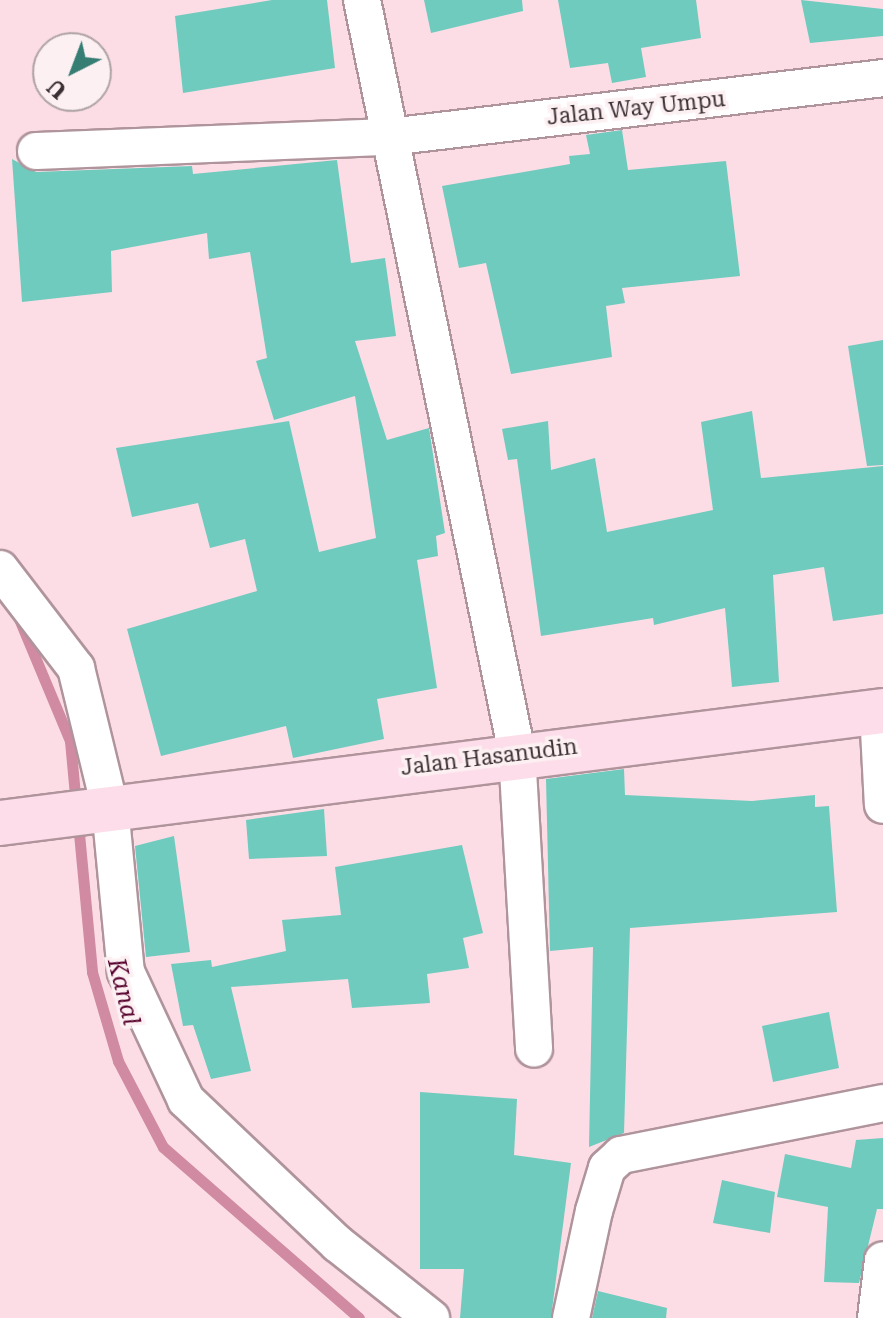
<!DOCTYPE html>
<style>
body{margin:0}
#map{position:relative;width:883px;height:1318px;overflow:hidden;background:#fcdde6;font-family:"Roboto Serif",serif}
div>[style]{position:absolute}
[style*='--x']{left:calc(var(--x)*1px);top:calc(var(--y)*1px);width:calc(var(--w)*1px);rotate:calc(var(--a)*1deg)}
.stream>*{height:11px;margin:-5.5px;padding:0 5.5px;transform-origin:5.5px;border-radius:5.5px;background:#d08aa1}
.building>*{inset:0;background:#6fcbbe}
.roads{filter:drop-shadow(2px 0 #b0949c) drop-shadow(-2px 0 #b0949c) drop-shadow(0 2px #b0949c) drop-shadow(0 -2px #b0949c)}
.street>*{height:36px;margin:-18px;padding:0 18px;transform-origin:18px;border-radius:18px;background:#fff}
.secondary>*{height:44px;margin:-22px;padding:0 22px;transform-origin:22px;border-radius:22px;background:#fddde9}
span{translate:-50% -50%;white-space:nowrap;text-align:center;line-height:1.15;-webkit-text-stroke:7px #fcf0f3;paint-order:stroke}
.street-label{font-size:22px;color:#3b2f33}
.water-label{font-size:24px;color:#56002c;font-style:italic}
.north{position:absolute;left:32px;top:32px;width:80px;height:80px;box-sizing:border-box;background:#fcf0f3;border:2px solid #afa3a6;border-radius:50%;rotate:222deg;font-size:22px;font-weight:700;line-height:32px;text-align:center;color:#3b2f33}
.north::after{content:'';display:block;margin:auto;width:28px;height:36px;background:#367d73;clip-path:polygon(50% 0,100% 100%,50% 72%,0 100%)}
</style>
<div id="map">
<div class="stream">
<i style="--x:17;--y:614;--w:138;--a:67.3"></i>
<i style="--x:70;--y:741;--w:65;--a:84.7"></i>
<i style="--x:78;--y:823;--w:150;--a:84.6"></i>
<i style="--x:92;--y:972;--w:93;--a:73.7"></i>
<i style="--x:118;--y:1061;--w:97;--a:62.4"></i>
<i style="--x:163;--y:1147;--w:260;--a:41.1"></i>
</div>
<div class="building">
<i style="clip-path:polygon(272px 0,327px 0,335px 68px,183px 93px,175px 16px)"></i>
<i style="clip-path:polygon(424px 0,522px 0,523px 11px,431px 33px)"></i>
<i style="clip-path:polygon(558px 0,696px 0,701px 38px,641px 48px,646px 77px,612px 83px,608px 63px,570px 68px)"></i>
<i style="clip-path:polygon(801px 0,883px 9px,883px 36px,810px 43px)"></i>
<i style="clip-path:polygon(622px 130px,628px 170px,726px 161px,740px 276px,622px 288px,625px 303px,606px 306px,612px 357px,511px 374px,486px 263px,459px 268px,442px 186px,570px 164px,569px 156px,590px 154px,586px 135px)"></i>
<i style="clip-path:polygon(12px 159px,36px 172px,192px 166px,193px 174px,337px 160px,351px 263px,385px 258px,396px 336px,355px 341px,387px 440px,429px 428px,445px 533px,436px 536px,438px 556px,417px 560px,437px 688px,377px 699px,384px 739px,293px 758px,286px 726px,161px 756px,127px 629px,257px 591px,245px 539px,210px 548px,198px 503px,132px 517px,116px 448px,289px 421px,319px 552px,376px 538px,355px 396px,274px 420px,256px 361px,267px 358px,250px 252px,209px 259px,207px 233px,111px 251px,112px 292px,22px 302px)"></i>
<i style="clip-path:polygon(883px 340px,883px 465px,867px 466px,848px 346px)"></i>
<i style="clip-path:polygon(752px 411px,761px 478px,883px 466px,883px 614px,833px 621px,824px 567px,773px 575px,779px 682px,732px 687px,725px 608px,654px 625px,653px 618px,541px 636px,517px 459px,508px 460px,502px 429px,548px 421px,551px 470px,595px 458px,607px 532px,713px 510px,701px 422px)"></i>
<i style="clip-path:polygon(624px 769px,625px 795px,752px 801px,815px 795px,815px 807px,829px 806px,837px 912px,630px 928px,624px 1133px,589px 1147px,593px 947px,550px 951px,546px 779px)"></i>
<i style="clip-path:polygon(324px 809px,327px 856px,249px 859px,246px 820px)"></i>
<i style="clip-path:polygon(174px 836px,190px 952px,146px 957px,135px 846px)"></i>
<i style="clip-path:polygon(462px 845px,483px 933px,463px 938px,469px 968px,427px 974px,430px 1003px,352px 1008px,348px 979px,231px 987px,251px 1071px,211px 1079px,193px 1025px,183px 1026px,171px 964px,211px 960px,212px 967px,286px 951px,282px 920px,341px 915px,335px 867px)"></i>
<i style="clip-path:polygon(829px 1012px,839px 1068px,773px 1082px,762px 1026px)"></i>
<i style="clip-path:polygon(420px 1092px,517px 1099px,514px 1155px,571px 1163px,551px 1318px,460px 1318px,464px 1269px,420px 1269px)"></i>
<i style="clip-path:polygon(883px 1138px,883px 1209px,877px 1209px,859px 1283px,824px 1282px,828px 1207px,777px 1197px,785px 1154px,851px 1168px,856px 1140px)"></i>
<i style="clip-path:polygon(722px 1180px,775px 1192px,770px 1233px,713px 1223px)"></i>
<i style="clip-path:polygon(598px 1291px,667px 1308px,666px 1318px,592px 1318px)"></i>
</div>
<div class="roads">
<div class="street">
<i style="--x:362;--y:0;--w:769;--a:78.37"></i>
<i style="--x:517;--y:753;--w:296;--a:86.7"></i>
<i style="--x:36;--y:151;--w:353;--a:-2.3"></i>
<i style="--x:389;--y:137;--w:498;--a:-6.8"></i>
<i style="--x:0;--y:569;--w:125;--a:52.5"></i>
<i style="--x:76;--y:668;--w:143;--a:76.3"></i>
<i style="--x:110;--y:807;--w:166;--a:84.5"></i>
<i style="--x:126;--y:972;--w:141;--a:64.9"></i>
<i style="--x:186;--y:1100;--w:209;--a:43.5"></i>
<i style="--x:338;--y:1244;--w:119;--a:38.5"></i>
<i style="--x:878;--y:711;--w:94;--a:87"></i>
<i style="--x:571;--y:1318;--w:109;--a:-77.9"></i>
<i style="--x:594;--y:1211;--w:45;--a:-73.2"></i>
<i style="--x:607;--y:1168;--w:19;--a:-43"></i>
<i style="--x:621;--y:1155;--w:267;--a:-11.2"></i>
<i style="--x:876;--y:1318;--w:58;--a:-83.1"></i>
</div>
<div class="secondary">
<i style="--x:0;--y:823;--w:890;--a:-7.23"></i>
</div>
</div>
<div class="street-label">
<span style="left:636px;top:108px;rotate:-6deg">Jalan Way Umpu</span>
<span style="left:489px;top:757px;rotate:-7deg">Jalan Hasanudin</span>
</div>
<div class="water-label">
<span style="left:123px;top:992px;rotate:76deg">Kanal</span>
</div>
<div class="north">U</div>
</div>
